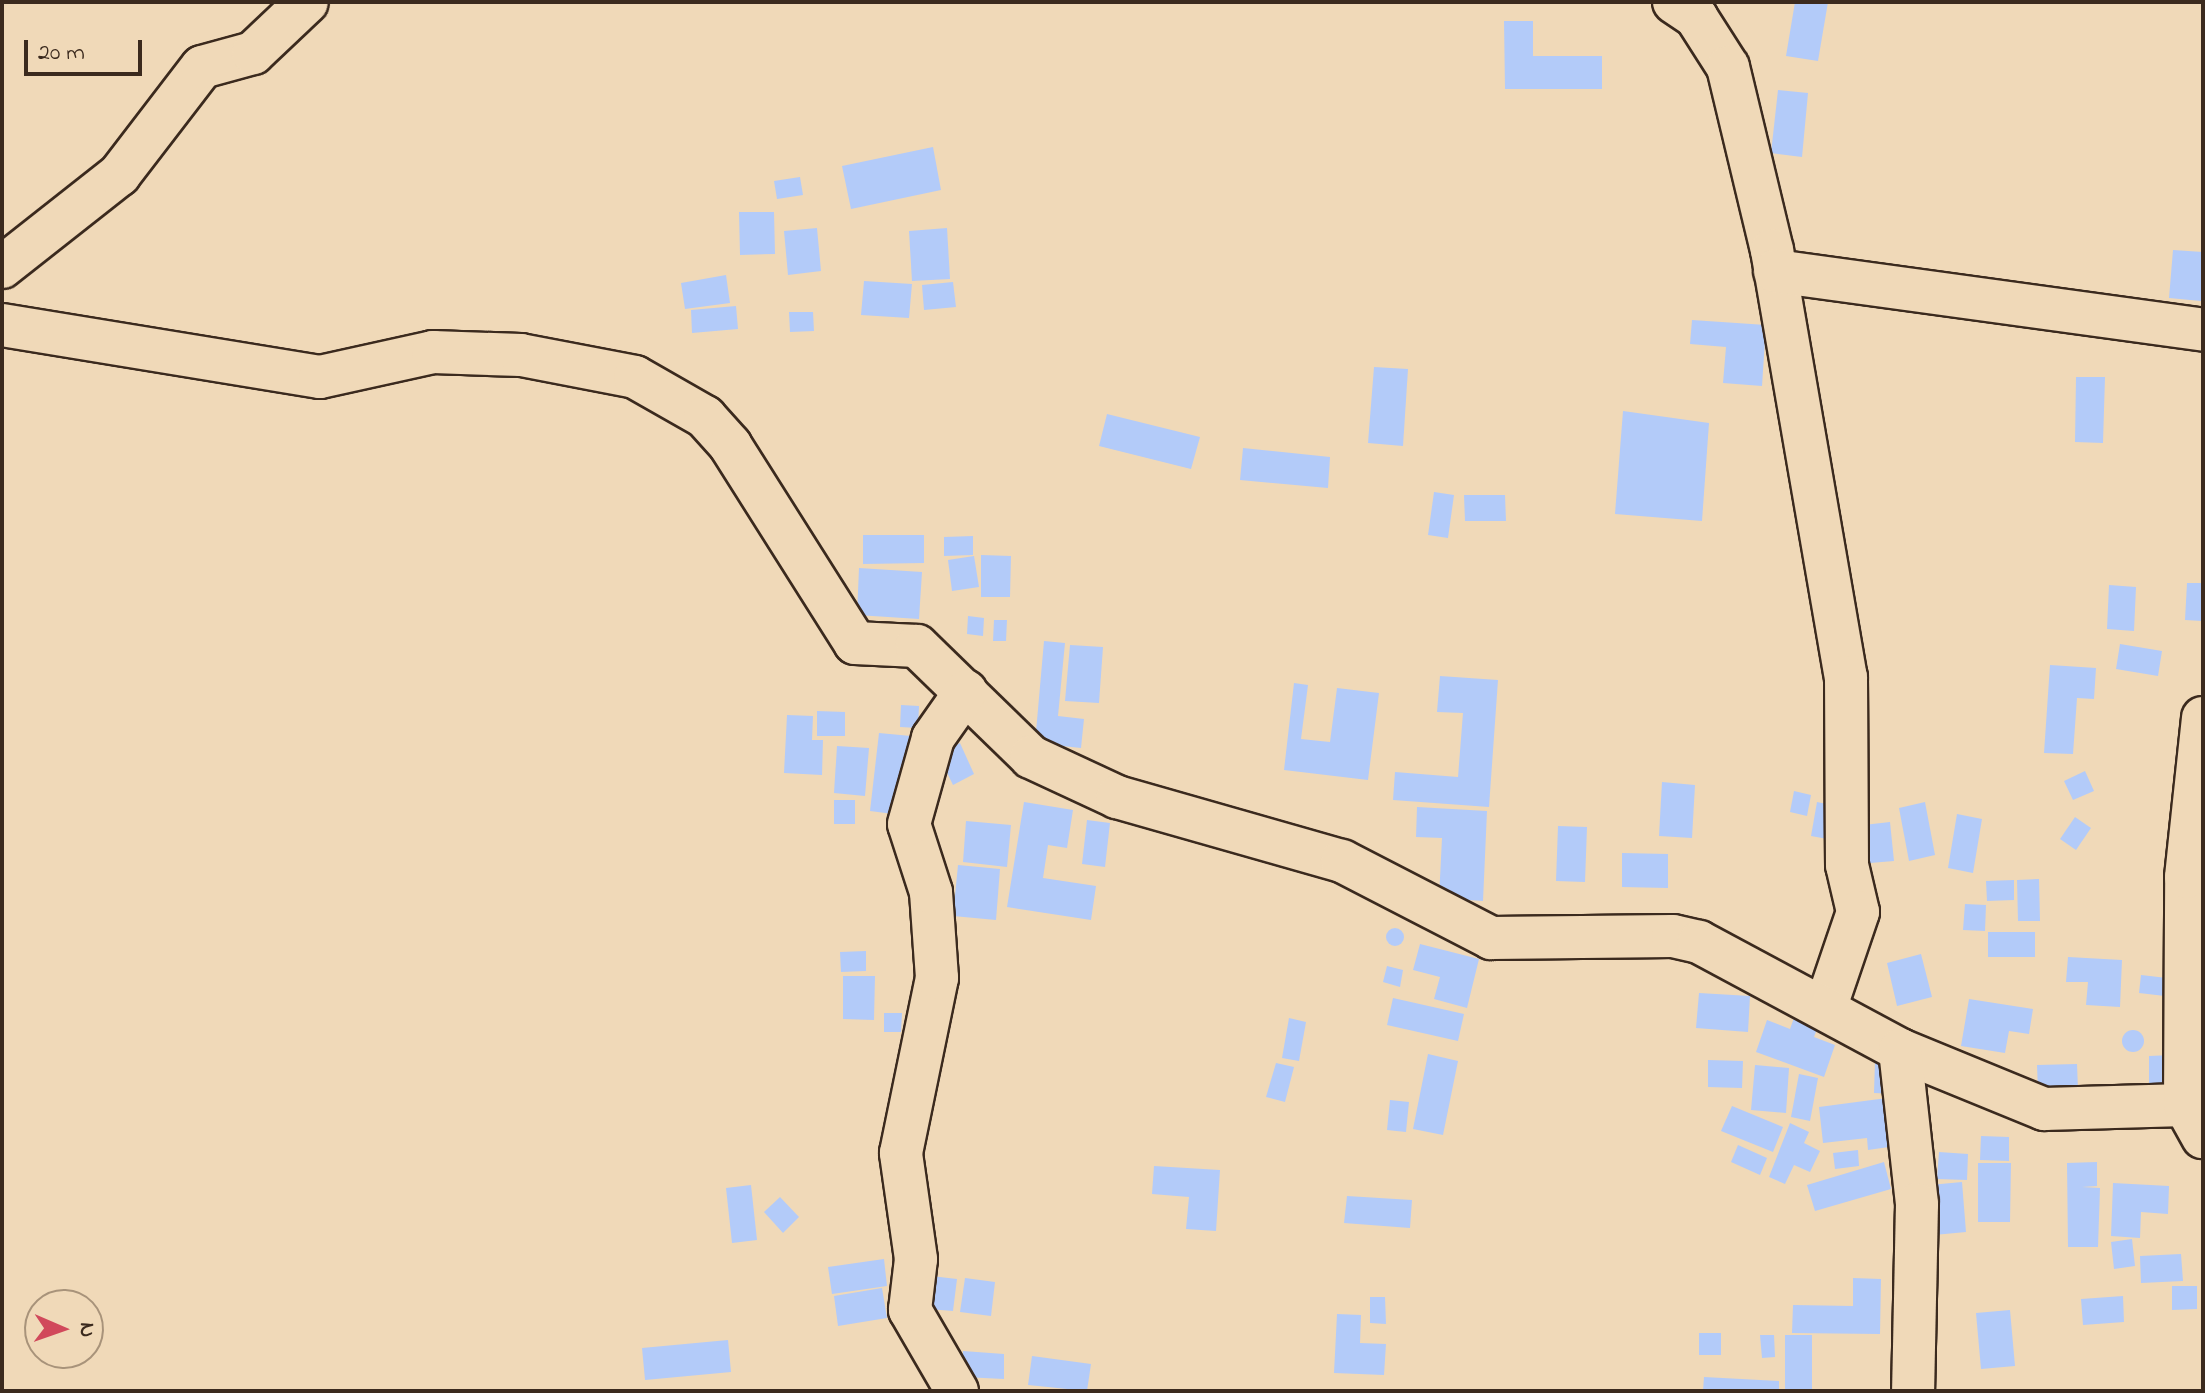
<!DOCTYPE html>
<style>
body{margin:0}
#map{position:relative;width:2205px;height:1393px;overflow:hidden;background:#f0d9b8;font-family:"Indie Flower",sans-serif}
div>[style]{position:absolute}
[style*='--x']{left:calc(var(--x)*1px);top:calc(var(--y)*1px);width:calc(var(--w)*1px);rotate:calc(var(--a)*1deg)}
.building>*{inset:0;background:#b3cbf9}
.round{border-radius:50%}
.roads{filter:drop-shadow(2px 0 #3b2a1e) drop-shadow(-2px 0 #3b2a1e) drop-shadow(0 2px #3b2a1e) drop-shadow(0 -2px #3b2a1e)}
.minor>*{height:42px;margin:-21px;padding:0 21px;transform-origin:21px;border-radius:21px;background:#f0d9b8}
span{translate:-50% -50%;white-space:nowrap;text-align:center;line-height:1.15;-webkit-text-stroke:6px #f0d9b8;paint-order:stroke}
.frame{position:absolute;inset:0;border:4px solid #3b2a1e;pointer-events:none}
.north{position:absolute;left:24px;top:1289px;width:80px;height:80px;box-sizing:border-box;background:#f0d9b8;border:2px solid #a8937a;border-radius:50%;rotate:92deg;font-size:22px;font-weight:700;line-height:32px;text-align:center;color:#3b2a1e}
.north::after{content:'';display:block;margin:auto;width:28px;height:36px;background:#d1495b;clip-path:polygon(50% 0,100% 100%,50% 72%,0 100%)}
.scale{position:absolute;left:24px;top:40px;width:118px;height:36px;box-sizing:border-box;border:4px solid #3b2a1e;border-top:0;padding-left:10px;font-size:24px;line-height:28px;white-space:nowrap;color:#3b2a1e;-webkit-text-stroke:6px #f0d9b8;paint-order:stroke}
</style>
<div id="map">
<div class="building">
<i style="clip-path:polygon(1795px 2px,1828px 2px,1818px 61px,1786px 56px)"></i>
<i style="clip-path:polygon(1504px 21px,1533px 21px,1533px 56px,1602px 56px,1602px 89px,1505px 89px)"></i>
<i style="clip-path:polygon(1778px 90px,1808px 93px,1802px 157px,1771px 153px)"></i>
<i style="clip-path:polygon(933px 147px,941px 190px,851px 209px,842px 166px)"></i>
<i style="clip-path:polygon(800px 177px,803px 195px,777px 199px,774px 181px)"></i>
<i style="clip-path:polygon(739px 212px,774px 212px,775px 254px,740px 255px)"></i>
<i style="clip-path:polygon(817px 228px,821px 271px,788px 275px,784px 231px)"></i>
<i style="clip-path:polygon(947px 228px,950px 279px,912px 281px,909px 231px)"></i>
<i style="clip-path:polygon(2173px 250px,2203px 252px,2201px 301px,2169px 298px)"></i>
<i style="clip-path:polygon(726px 275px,730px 303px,685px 309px,681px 283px)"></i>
<i style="clip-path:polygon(864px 281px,912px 284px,909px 318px,861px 315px)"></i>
<i style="clip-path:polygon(953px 282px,956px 307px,924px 310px,922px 285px)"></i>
<i style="clip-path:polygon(736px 306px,738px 329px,692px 333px,691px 310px)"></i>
<i style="clip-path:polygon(789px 312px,813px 312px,814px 331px,790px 332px)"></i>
<i style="clip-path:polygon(1692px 320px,1766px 325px,1762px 386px,1723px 383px,1726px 347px,1690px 344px)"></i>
<i style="clip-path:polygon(1374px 367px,1408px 369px,1403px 446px,1368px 443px)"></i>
<i style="clip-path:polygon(2076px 377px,2105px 377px,2103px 443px,2075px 442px)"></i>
<i style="clip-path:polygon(1623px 411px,1709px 423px,1702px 521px,1615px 514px)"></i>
<i style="clip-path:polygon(1107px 414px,1200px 437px,1191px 469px,1099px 446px)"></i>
<i style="clip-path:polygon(1243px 448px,1330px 457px,1328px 488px,1240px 480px)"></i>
<i style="clip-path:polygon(1434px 492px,1454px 495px,1448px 538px,1428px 535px)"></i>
<i style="clip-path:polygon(1464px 495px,1505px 495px,1506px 521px,1465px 521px)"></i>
<i style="clip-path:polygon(863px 535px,924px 535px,924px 563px,863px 564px)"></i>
<i style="clip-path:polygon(973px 536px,973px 555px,944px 556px,944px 537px)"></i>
<i style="clip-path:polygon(981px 555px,1011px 556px,1010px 597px,981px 597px)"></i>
<i style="clip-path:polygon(974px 556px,979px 587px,952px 591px,948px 560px)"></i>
<i style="clip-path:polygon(859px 568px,922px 572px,919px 619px,857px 615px)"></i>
<i style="clip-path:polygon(2187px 583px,2203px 583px,2202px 621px,2185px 620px)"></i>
<i style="clip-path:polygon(2109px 585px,2136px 587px,2134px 631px,2107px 629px)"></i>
<i style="clip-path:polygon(968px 616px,984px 618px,983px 636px,967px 634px)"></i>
<i style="clip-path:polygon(994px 620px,1007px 620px,1006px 641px,993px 641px)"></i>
<i style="clip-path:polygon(1044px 641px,1065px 643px,1058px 716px,1084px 719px,1081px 748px,1035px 743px)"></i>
<i style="clip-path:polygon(2120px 644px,2162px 651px,2158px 676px,2116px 669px)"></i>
<i style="clip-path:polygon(1070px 645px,1103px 647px,1099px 703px,1065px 701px)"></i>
<i style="clip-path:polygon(2050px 665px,2096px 668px,2094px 699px,2077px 698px,2073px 754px,2044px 753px)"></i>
<i style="clip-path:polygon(1440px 676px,1498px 680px,1489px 807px,1393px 800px,1395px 772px,1458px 777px,1463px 713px,1437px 712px)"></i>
<i style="clip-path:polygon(1294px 683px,1308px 685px,1301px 739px,1330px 742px,1337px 688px,1379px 693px,1368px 780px,1284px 770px)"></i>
<i style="clip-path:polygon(901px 705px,919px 706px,918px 728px,900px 727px)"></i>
<i style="clip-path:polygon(817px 711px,845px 712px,845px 736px,817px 736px)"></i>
<i style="clip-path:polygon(787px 715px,813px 716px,812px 740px,823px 740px,822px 775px,784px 773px)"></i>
<i style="clip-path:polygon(879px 733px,911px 736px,901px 815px,870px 811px)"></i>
<i style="clip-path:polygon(960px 743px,974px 774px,953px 785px,938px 754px)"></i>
<i style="clip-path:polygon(837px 746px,869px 748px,865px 796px,834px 793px)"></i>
<i style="clip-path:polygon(2085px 771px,2094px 791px,2073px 800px,2064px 781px)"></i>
<i style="clip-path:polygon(1662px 782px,1695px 785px,1692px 838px,1659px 836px)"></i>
<i style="clip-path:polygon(1794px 791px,1811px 795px,1807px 816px,1790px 812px)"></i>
<i style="clip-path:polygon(834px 800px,855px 800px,855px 824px,834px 824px)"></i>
<i style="clip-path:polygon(1024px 802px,1073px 810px,1067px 848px,1048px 845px,1043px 878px,1096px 886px,1091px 920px,1007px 907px)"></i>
<i style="clip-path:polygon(1817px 802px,1851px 809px,1844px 842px,1811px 836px)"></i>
<i style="clip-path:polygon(1925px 802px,1935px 855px,1909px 861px,1899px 808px)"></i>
<i style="clip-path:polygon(1417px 807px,1487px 811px,1483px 901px,1439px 898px,1442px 838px,1416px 837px)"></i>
<i style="clip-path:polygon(1957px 814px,1982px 819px,1973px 873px,1948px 868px)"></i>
<i style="clip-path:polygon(2075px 817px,2091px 828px,2076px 850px,2060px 839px)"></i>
<i style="clip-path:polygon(1087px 820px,1110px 823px,1105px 867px,1082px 864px)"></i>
<i style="clip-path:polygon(966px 821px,1011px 825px,1007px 867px,963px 862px)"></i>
<i style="clip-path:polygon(1890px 822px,1894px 861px,1858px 864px,1855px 826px)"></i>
<i style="clip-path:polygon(1558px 826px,1587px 827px,1585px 882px,1556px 881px)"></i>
<i style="clip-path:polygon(1622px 853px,1668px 854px,1668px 888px,1622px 887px)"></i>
<i style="clip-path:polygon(958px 865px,1000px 869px,996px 920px,953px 916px)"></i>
<i style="clip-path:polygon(2039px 879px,2040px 921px,2018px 921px,2017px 880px)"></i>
<i style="clip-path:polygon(2014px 880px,2014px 900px,1987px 901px,1986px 881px)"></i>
<i style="clip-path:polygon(1965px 904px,1986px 905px,1985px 931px,1963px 930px)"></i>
<i class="round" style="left:1386px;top:928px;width:18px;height:18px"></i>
<i style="clip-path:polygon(1988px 932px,2035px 932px,2035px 957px,1988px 957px)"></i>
<i style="clip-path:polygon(1420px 944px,1479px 959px,1467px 1008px,1434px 999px,1440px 977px,1413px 970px)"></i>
<i style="clip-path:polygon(866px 951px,866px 971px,841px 972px,840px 952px)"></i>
<i style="clip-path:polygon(1921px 954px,1932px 997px,1897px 1006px,1887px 963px)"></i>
<i style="clip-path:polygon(2068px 957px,2122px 960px,2120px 1007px,2086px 1005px,2088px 982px,2066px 982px)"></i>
<i style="clip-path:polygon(1387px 966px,1403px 970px,1400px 987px,1383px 982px)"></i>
<i style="clip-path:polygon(2141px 975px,2167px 978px,2165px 996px,2139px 993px)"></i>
<i style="clip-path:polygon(843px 976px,875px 976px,874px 1020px,843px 1019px)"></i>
<i style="clip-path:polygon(1699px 993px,1750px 996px,1748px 1032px,1696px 1028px)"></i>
<i style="clip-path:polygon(1393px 998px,1464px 1014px,1458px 1041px,1387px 1025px)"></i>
<i style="clip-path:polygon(1969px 999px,2033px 1009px,2029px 1034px,2009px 1031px,2005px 1053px,1961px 1046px)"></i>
<i style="clip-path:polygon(884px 1013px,902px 1013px,901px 1032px,884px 1032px)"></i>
<i style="clip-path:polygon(1795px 1015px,1819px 1023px,1814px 1037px,1835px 1045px,1824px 1077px,1756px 1052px,1767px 1020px,1790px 1029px)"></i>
<i style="clip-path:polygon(1289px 1018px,1306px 1022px,1299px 1061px,1282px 1058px)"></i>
<i class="round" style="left:2122px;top:1030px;width:22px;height:22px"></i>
<i style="clip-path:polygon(1428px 1054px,1458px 1061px,1443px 1135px,1413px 1129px)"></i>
<i style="clip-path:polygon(2172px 1055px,2172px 1089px,2149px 1089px,2149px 1056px)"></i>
<i style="clip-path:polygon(1708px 1060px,1743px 1061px,1742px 1088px,1708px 1087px)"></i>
<i style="clip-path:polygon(1875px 1060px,1897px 1061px,1895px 1094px,1874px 1093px)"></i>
<i style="clip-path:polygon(1276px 1063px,1294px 1067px,1285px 1102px,1266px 1097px)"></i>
<i style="clip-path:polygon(2077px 1064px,2078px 1090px,2038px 1091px,2037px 1065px)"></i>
<i style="clip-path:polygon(1755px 1065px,1789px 1068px,1786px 1113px,1751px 1110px)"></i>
<i style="clip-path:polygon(1799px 1074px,1818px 1078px,1810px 1121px,1791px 1117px)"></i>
<i style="clip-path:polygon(1902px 1096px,1896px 1146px,1868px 1150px,1867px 1138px,1823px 1143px,1819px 1107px)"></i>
<i style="clip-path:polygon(1390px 1100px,1409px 1102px,1406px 1132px,1387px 1130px)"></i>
<i style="clip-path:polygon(1732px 1106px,1783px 1127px,1773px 1152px,1721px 1131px)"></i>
<i style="clip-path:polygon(1790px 1123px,1809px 1132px,1804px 1143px,1820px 1151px,1810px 1172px,1794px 1165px,1785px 1184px,1769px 1177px)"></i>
<i style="clip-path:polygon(1981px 1136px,2009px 1137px,2009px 1161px,1980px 1160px)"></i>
<i style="clip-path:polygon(1738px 1145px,1767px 1158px,1760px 1175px,1731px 1162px)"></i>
<i style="clip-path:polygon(1858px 1150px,1859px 1166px,1835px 1169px,1833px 1153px)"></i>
<i style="clip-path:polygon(1939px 1152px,1968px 1154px,1967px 1180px,1937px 1179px)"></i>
<i style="clip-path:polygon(1884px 1162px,1891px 1189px,1815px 1211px,1807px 1185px)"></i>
<i style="clip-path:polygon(2097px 1162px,2097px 1186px,2082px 1187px,2100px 1188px,2098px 1247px,2068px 1247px,2067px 1163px)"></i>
<i style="clip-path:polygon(1978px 1163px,2011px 1163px,2010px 1222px,1978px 1222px)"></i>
<i style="clip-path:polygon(1154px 1166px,1220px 1170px,1216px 1231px,1186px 1229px,1189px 1197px,1152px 1194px)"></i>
<i style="clip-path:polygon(1962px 1182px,1966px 1232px,1934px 1235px,1930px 1185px)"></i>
<i style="clip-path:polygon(2113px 1183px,2169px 1186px,2168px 1214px,2141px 1212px,2140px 1238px,2111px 1236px)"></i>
<i style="clip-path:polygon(751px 1185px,757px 1240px,732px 1243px,726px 1188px)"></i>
<i style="clip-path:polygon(1347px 1196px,1412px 1200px,1410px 1228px,1344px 1223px)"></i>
<i style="clip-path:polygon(780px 1197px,799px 1217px,783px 1233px,764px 1212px)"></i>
<i style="clip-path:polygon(2132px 1239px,2135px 1266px,2114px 1269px,2111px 1242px)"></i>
<i style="clip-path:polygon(2181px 1254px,2183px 1281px,2141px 1283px,2140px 1256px)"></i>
<i style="clip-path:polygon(884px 1259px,887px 1286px,832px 1294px,828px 1267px)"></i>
<i style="clip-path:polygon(931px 1276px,957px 1279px,953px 1311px,928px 1309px)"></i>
<i style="clip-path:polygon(965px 1278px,995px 1282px,991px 1316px,960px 1312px)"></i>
<i style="clip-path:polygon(1853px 1278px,1881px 1279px,1880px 1334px,1792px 1333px,1793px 1305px,1853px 1306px)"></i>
<i style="clip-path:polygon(2172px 1286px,2197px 1286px,2197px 1309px,2172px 1310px)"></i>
<i style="clip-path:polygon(882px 1288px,887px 1318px,838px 1326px,834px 1296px)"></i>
<i style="clip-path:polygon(2123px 1296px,2124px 1322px,2083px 1325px,2081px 1299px)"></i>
<i style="clip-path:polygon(1370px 1297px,1385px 1297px,1386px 1324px,1370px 1323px)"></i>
<i style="clip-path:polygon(2010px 1310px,2015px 1366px,1981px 1369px,1976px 1313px)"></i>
<i style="clip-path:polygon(1337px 1314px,1361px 1315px,1360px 1343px,1386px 1344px,1384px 1375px,1334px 1373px)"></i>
<i style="clip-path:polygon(1699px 1333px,1721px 1333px,1721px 1355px,1699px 1355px)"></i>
<i style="clip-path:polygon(1760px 1335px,1774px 1335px,1775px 1357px,1762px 1358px)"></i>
<i style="clip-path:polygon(1785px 1335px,1812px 1335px,1812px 1391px,1785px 1391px)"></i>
<i style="clip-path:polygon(728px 1340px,731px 1372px,645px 1380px,642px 1348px)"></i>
<i style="clip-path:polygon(963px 1351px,1004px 1354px,1004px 1379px,963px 1377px)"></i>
<i style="clip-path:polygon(1032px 1356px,1091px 1364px,1087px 1391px,1028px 1385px)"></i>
<i style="clip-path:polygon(1704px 1377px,1779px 1381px,1779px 1391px,1703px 1391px)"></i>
</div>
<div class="roads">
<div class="minor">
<i style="--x:1674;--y:2;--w:27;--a:34"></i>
<i style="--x:1696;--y:17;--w:59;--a:57.4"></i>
<i style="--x:1728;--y:67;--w:188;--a:76.5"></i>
<i style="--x:1772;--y:250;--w:433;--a:80.2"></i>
<i style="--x:1846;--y:677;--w:188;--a:89.7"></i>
<i style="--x:1847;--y:865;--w:48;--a:76.8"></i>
<i style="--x:1858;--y:912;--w:99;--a:108.8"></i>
<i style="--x:2;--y:267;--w:149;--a:-38.2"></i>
<i style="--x:119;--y:175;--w:136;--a:-52.5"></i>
<i style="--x:202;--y:67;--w:53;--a:-15.4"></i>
<i style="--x:253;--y:53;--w:74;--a:-43.4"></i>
<i style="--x:1775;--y:271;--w:432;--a:7.8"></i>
<i style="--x:2;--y:325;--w:322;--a:9.3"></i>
<i style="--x:320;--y:377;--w:116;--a:-12.5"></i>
<i style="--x:433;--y:352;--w:88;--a:2"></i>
<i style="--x:521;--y:355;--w:116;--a:10.9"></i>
<i style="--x:635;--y:377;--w:81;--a:29.7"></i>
<i style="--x:705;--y:417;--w:38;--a:48"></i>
<i style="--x:730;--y:445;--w:234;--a:57.7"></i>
<i style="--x:855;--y:643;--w:62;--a:2.8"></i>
<i style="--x:917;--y:646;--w:159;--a:44.2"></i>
<i style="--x:1031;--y:757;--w:95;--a:24.9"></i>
<i style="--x:1117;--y:797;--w:234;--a:15.9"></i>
<i style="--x:1342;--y:861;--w:168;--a:27.3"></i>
<i style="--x:1491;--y:938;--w:182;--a:-0.6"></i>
<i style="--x:1673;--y:936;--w:27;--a:13"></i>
<i style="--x:1699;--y:942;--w:228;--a:28.2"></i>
<i style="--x:1900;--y:1050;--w:156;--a:22.3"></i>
<i style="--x:2044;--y:1109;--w:141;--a:-1.6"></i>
<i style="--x:2185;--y:1105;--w:37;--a:61"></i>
<i style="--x:1900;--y:1050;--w:155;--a:83.7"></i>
<i style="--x:1917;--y:1204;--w:187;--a:91.2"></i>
<i style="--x:2185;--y:1105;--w:228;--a:-89.7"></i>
<i style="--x:2186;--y:877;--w:160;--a:-83.9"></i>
<i style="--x:957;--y:1391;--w:94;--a:-120.1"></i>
<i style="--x:910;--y:1310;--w:51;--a:-83.3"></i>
<i style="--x:916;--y:1259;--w:107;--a:-98.1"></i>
<i style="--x:901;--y:1153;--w:179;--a:-78.4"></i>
<i style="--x:937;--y:978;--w:86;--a:-94"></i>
<i style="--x:931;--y:892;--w:71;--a:-107.9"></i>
<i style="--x:909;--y:824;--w:89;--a:-74.4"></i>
<i style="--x:933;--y:738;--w:57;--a:-54.9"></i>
</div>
</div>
<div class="frame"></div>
<div class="north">N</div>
<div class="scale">20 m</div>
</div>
